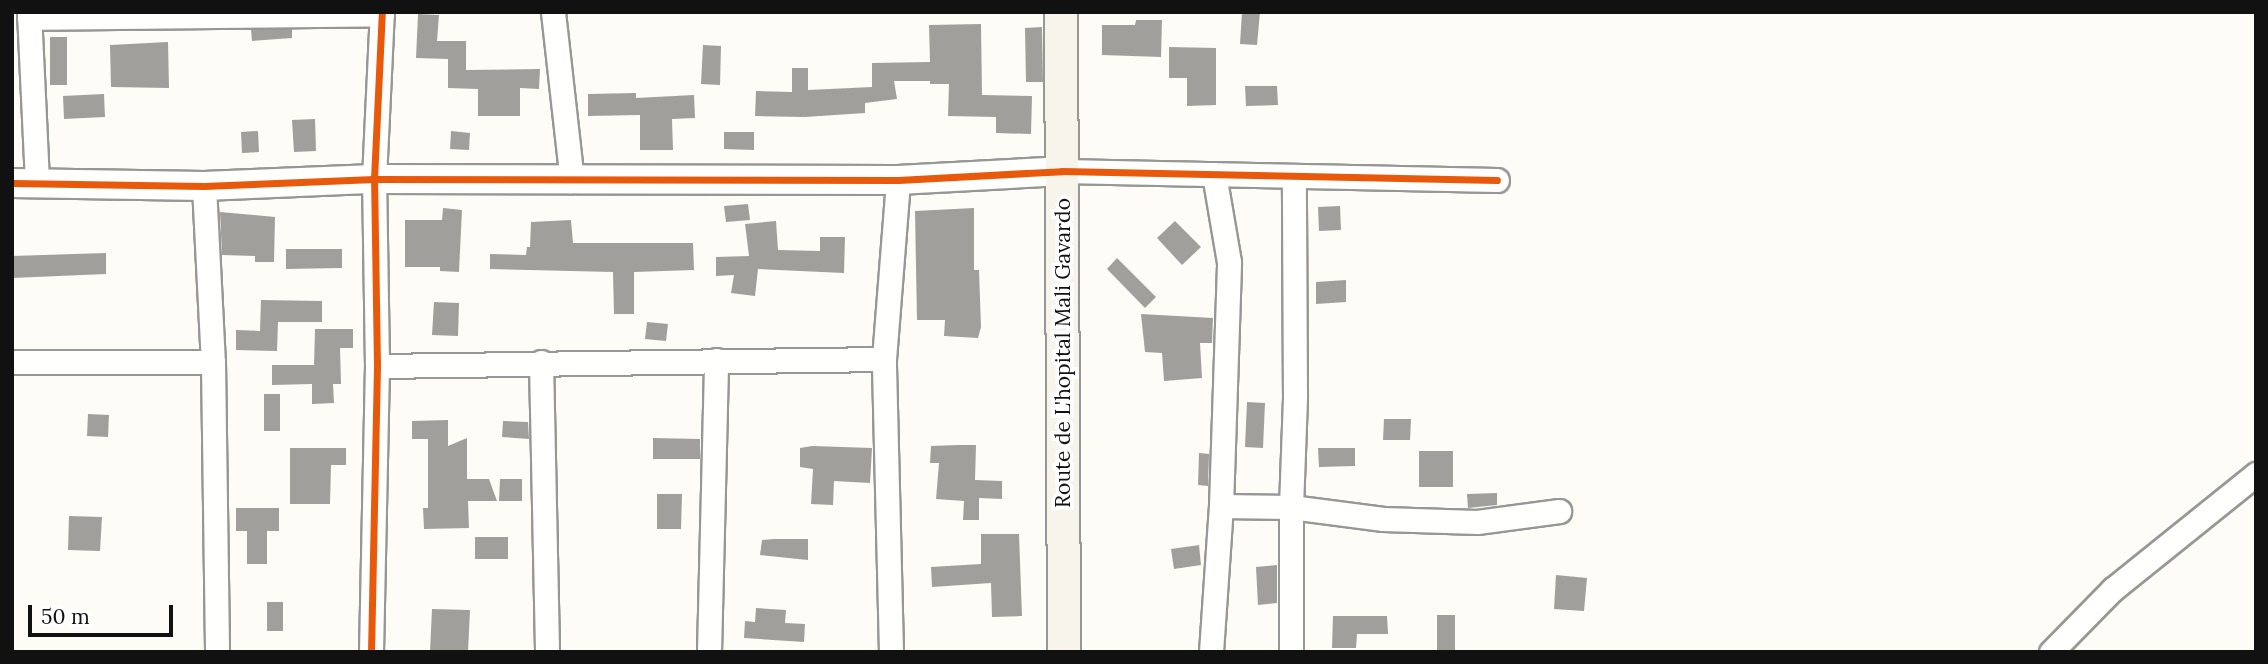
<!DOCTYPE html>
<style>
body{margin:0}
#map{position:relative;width:2268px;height:664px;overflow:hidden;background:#fdfcf7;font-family:Lora,serif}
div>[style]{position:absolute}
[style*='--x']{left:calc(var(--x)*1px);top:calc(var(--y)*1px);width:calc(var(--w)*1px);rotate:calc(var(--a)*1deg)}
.building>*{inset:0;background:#a19f9c}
.roads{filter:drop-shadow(2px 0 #979795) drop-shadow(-2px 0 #979795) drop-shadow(0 2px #979795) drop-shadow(0 -2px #979795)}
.minor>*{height:23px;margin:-11.5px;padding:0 11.5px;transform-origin:11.5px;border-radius:11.5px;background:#fffffe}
.tertiary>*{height:28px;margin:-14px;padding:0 14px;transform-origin:14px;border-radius:14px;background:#fffffe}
.secondary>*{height:32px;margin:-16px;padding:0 16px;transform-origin:16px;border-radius:16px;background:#f6f4eb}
.cycleway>*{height:7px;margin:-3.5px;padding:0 3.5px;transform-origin:3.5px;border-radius:3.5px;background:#e8590c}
span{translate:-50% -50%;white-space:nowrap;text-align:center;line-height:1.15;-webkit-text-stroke:7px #fff;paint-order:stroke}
.street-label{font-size:21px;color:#111}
.frame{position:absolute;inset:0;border:14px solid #111;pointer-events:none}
.scale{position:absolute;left:28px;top:605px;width:145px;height:32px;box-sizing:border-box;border:4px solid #111;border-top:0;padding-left:9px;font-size:21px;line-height:24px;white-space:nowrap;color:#111;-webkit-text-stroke:5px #fff;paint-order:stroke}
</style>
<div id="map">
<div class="building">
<i style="clip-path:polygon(1242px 12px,1260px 12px,1257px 45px,1240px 44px)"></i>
<i style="clip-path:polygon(418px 14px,439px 15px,437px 41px,466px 41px,466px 70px,540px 69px,539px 89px,520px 88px,520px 116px,478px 116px,478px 89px,448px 88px,448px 59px,416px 58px)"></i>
<i style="clip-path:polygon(1136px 20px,1162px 20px,1161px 57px,1102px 55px,1102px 25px,1135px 25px)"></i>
<i style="clip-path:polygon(981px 24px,982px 95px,1032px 96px,1031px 134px,996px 133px,996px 117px,948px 116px,949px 84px,930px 84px,930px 81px,894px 81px,897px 99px,865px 103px,865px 113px,805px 117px,755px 116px,756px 91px,792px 92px,792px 68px,808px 68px,808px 90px,872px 87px,872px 63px,930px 62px,929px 25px)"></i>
<i style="clip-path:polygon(1042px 27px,1043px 82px,1026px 82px,1025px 28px)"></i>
<i style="clip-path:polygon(251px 29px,292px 29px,292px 38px,252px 41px)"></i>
<i style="clip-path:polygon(50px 37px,67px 37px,67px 85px,50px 85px)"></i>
<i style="clip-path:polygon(168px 42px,169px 88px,111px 87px,110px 45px)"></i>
<i style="clip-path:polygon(703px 45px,721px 46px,720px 85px,701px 84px)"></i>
<i style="clip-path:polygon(1169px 47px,1216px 48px,1216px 105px,1187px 106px,1187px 78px,1169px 78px)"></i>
<i style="clip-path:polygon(1245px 86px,1277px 86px,1278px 105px,1246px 106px)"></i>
<i style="clip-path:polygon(636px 93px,636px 98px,694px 95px,695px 118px,672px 119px,673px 150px,640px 150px,640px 115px,588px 116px,588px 94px)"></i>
<i style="clip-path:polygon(104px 94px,105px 117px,64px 119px,63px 96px)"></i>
<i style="clip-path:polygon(315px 119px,316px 151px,294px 152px,292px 120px)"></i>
<i style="clip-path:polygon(258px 131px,259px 152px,242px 153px,241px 132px)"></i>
<i style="clip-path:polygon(451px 131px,470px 133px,469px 150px,450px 149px)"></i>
<i style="clip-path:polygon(724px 132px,754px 132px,754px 150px,724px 149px)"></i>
<i style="clip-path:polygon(748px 204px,750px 220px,726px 222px,724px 206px)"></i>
<i style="clip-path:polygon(1340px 206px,1341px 230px,1319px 231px,1318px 207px)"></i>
<i style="clip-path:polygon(443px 208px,462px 210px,459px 272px,440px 271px,440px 267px,405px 267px,405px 220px,442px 220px)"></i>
<i style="clip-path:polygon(974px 208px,974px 270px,979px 270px,981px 327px,978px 338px,944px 336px,945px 320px,917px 320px,915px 211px)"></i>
<i style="clip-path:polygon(220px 212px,275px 217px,274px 262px,255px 262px,255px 256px,222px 255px)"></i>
<i style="clip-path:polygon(571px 220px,573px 243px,693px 243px,694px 270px,634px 272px,634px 314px,614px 314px,613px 272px,490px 269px,490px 254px,526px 255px,527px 247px,530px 247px,531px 222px)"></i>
<i style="clip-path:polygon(776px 221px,778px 250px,820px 251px,820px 237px,845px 237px,844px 273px,758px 269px,755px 296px,731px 293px,734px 275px,716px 276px,716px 257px,749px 256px,745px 224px)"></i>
<i style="clip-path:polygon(1175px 221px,1201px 247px,1182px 265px,1157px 238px)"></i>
<i style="clip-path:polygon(286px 249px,342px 249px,342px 268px,286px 269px)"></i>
<i style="clip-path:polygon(106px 253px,106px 274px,12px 278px,12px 256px)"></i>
<i style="clip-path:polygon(1117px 258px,1156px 297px,1145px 308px,1107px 269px)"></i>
<i style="clip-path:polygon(1346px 280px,1346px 302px,1316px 304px,1316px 282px)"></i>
<i style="clip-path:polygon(261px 300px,322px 301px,322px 322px,278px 322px,277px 351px,236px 350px,236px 330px,260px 331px)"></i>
<i style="clip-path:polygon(434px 302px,459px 303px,458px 336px,432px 335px)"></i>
<i style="clip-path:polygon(1141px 314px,1213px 318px,1212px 343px,1200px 343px,1202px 378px,1164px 381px,1162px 353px,1145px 352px)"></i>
<i style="clip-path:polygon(647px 322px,668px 324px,666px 341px,645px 339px)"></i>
<i style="clip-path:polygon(315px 329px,353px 329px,353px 348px,340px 348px,341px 384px,333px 384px,334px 403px,312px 404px,312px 384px,272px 385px,272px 365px,314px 365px)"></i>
<i style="clip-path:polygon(264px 394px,280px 394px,280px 431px,264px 431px)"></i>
<i style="clip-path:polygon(1247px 402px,1265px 403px,1263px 448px,1245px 447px)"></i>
<i style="clip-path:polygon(88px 414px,109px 415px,108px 437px,87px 436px)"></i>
<i style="clip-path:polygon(1384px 419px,1411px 419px,1410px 440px,1383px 440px)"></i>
<i style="clip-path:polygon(448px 420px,448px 446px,467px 438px,467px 479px,489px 479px,497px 501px,468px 501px,469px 528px,424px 529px,423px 508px,428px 508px,428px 439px,412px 439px,412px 421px)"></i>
<i style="clip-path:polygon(503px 421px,528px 422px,529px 439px,502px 437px)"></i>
<i style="clip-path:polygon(653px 438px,700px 439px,700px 459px,653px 459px)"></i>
<i style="clip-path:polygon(958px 445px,976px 445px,975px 480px,1002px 481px,1002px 499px,979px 498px,979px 520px,963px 520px,964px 501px,936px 499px,939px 463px,930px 463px,931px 446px)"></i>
<i style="clip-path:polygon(812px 446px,872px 448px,870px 483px,834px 481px,833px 505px,811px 504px,813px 469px,800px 467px,800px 448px)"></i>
<i style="clip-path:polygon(290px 448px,346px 448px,346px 465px,331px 465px,330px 504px,290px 504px)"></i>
<i style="clip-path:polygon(1318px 448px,1355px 448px,1355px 466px,1319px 467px)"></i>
<i style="clip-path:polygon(1419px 451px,1453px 451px,1453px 487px,1419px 487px)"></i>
<i style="clip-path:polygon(1199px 453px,1209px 454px,1208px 486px,1198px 485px)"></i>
<i style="clip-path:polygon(500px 479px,522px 479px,522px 501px,499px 501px)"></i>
<i style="clip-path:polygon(1497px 493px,1497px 505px,1468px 508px,1467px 494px)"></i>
<i style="clip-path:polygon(657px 494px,682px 494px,681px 529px,657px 529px)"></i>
<i style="clip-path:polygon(236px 508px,279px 508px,279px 531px,267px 531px,267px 564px,247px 564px,247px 531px,236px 531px)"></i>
<i style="clip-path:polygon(69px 516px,102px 517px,100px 551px,68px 550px)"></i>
<i style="clip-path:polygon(981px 534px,1019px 534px,1022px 616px,992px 617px,991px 583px,932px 587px,931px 567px,981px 564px)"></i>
<i style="clip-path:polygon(475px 537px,508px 537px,508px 559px,475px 559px)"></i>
<i style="clip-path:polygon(774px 539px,808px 539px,808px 560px,760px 555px,762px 540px)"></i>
<i style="clip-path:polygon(1199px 545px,1201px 565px,1174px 569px,1171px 549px)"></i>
<i style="clip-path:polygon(1277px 565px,1277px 603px,1258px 605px,1256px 567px)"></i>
<i style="clip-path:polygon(1556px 575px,1587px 578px,1584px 611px,1554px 609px)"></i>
<i style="clip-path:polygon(267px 602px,283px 602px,283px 631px,267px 631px)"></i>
<i style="clip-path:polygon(756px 608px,786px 610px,785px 623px,805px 624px,804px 642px,744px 638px,745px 621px,755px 622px)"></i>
<i style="clip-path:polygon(432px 609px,470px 610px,468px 652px,430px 652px)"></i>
<i style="clip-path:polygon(1437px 615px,1455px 615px,1455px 652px,1437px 652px)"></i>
<i style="clip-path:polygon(1333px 616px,1387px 616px,1388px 634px,1357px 634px,1356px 648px,1332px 648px)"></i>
</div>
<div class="roads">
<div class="minor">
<i style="--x:29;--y:12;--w:171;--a:87.3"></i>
<i style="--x:553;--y:12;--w:170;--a:83.6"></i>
<i style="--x:29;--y:18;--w:353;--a:-0.6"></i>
<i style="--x:1062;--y:171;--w:435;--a:1.2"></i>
<i style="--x:204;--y:186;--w:176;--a:87.1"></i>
<i style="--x:213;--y:362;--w:290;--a:89.2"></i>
<i style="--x:12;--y:362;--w:201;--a:0"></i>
<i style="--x:541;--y:362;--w:290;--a:88.8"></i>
<i style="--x:377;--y:366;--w:507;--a:-0.79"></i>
<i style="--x:1221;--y:506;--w:70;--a:0.8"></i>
<i style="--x:1291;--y:507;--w:93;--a:7.4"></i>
<i style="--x:1383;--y:519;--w:94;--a:1.8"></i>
<i style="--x:1477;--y:522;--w:83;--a:-7.6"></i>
<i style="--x:371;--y:652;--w:286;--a:-88.8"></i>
<i style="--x:377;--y:366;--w:187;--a:-90.9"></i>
<i style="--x:374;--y:179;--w:167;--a:-87.3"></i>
<i style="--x:709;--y:652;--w:292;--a:-88.6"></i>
<i style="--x:891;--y:652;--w:293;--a:-91.4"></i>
<i style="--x:884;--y:359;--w:180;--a:-85.5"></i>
<i style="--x:1211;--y:652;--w:146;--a:-86.1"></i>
<i style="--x:1221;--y:506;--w:244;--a:-88.1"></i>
<i style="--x:1229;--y:262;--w:89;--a:-99.7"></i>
<i style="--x:1291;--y:652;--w:145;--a:-90"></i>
<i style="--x:1291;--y:507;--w:111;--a:-87.9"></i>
<i style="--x:1295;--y:396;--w:220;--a:-90.3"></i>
<i style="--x:2051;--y:652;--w:88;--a:-45.5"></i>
<i style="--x:2113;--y:589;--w:184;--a:-38.8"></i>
</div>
<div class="tertiary">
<i style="--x:12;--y:183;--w:192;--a:0.9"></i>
<i style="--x:204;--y:186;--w:170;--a:-2.4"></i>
<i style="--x:374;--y:179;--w:524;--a:0.11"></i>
<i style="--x:898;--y:180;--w:164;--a:-3.1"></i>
</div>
<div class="secondary">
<i style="--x:1061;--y:12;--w:640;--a:89.73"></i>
</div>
</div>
<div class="cycleway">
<i style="--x:12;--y:183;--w:192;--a:0.9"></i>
<i style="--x:204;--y:186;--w:170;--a:-2.4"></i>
<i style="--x:374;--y:179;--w:524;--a:0.11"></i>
<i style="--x:898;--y:180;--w:164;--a:-3.1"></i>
<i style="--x:1062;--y:171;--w:435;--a:1.2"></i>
<i style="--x:371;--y:652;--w:286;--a:-88.8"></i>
<i style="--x:377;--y:366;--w:187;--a:-90.9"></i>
<i style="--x:374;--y:179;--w:167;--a:-87.3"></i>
</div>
<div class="street-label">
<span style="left:1063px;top:353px;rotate:-90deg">Route de L'hopital Mali Gavardo</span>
</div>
<div class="frame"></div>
<div class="scale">50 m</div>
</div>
